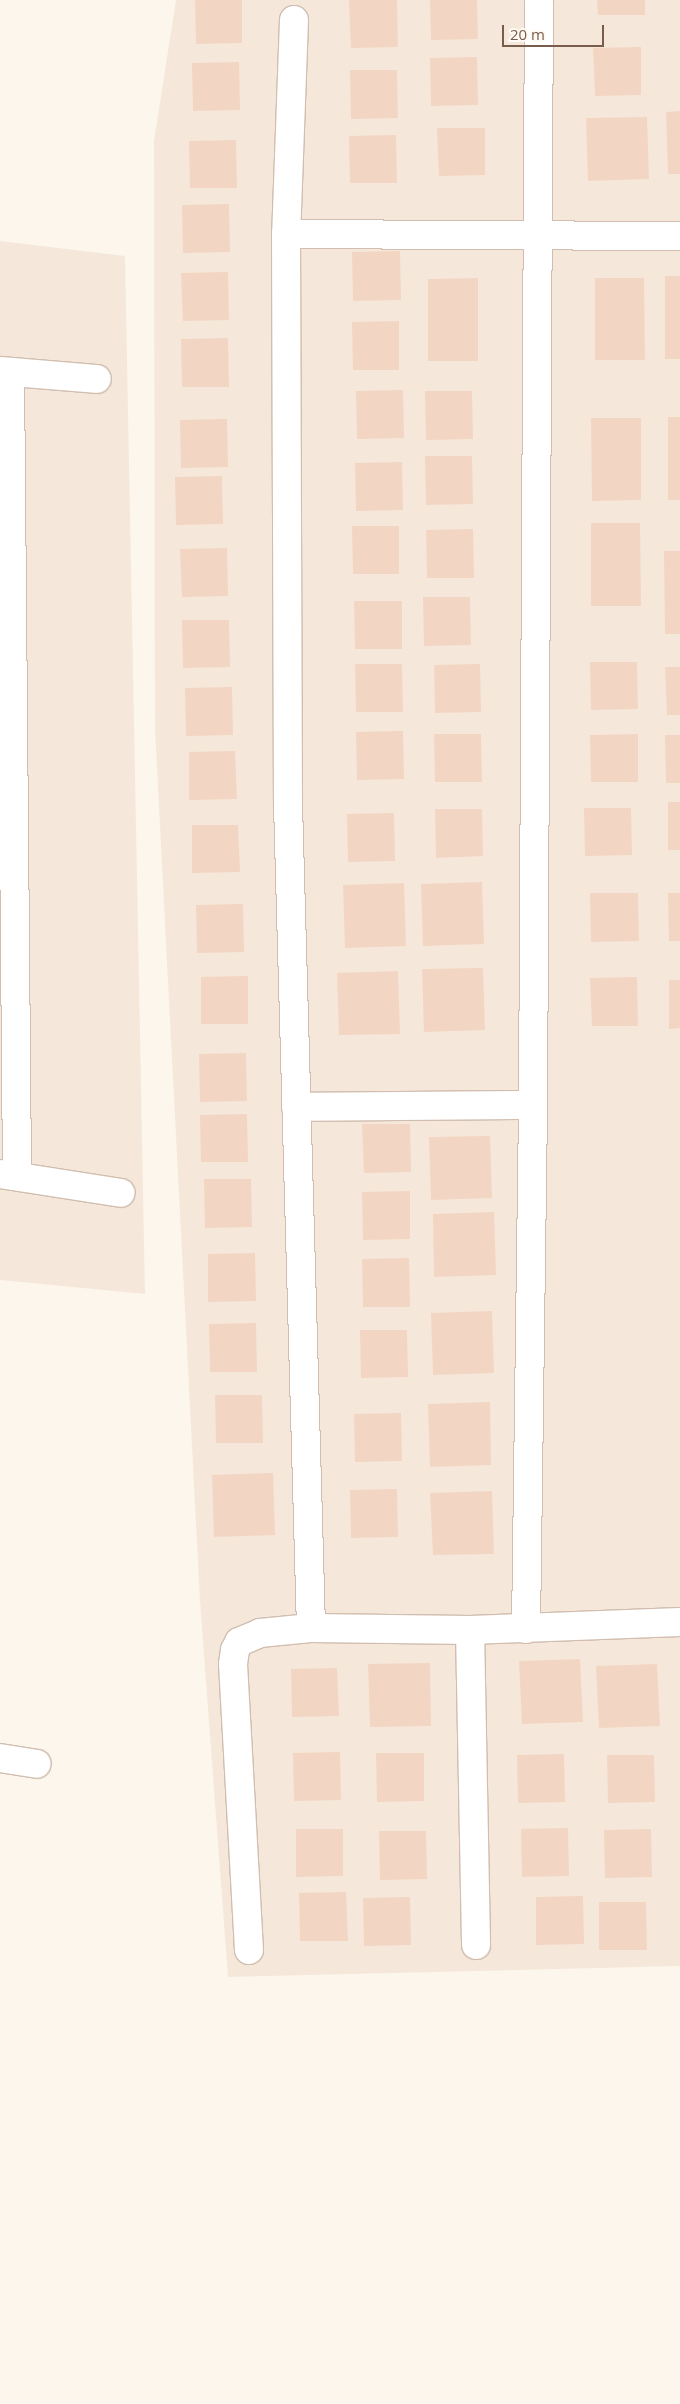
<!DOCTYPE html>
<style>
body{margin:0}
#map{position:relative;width:680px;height:2404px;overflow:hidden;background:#fdf6ec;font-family:"Open Sans",sans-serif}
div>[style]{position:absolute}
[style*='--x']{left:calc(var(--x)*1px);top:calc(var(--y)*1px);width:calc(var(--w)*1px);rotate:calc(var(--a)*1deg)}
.residential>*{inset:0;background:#f5e8da}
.building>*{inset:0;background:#f3d5c3}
.roads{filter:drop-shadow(1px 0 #d1beb0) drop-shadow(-1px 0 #d1beb0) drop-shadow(0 1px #d1beb0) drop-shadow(0 -1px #d1beb0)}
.minor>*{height:28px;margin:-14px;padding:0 14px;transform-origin:14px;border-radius:14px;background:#fff}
span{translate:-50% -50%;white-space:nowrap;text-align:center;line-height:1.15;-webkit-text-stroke:4.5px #fffaf3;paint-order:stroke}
.scale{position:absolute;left:502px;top:25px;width:102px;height:22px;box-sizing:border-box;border:2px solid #7a5c4d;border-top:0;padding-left:6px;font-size:15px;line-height:18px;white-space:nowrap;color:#7a5c4d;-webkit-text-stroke:4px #fffaf3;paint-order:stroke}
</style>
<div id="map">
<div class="residential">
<i style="clip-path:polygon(176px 0,680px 0,680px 1966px,228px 1977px,200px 1601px,155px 729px,154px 141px)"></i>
<i style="clip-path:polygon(0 241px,125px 256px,145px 1294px,0 1280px)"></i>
</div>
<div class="building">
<i style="clip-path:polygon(195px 0,242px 0,242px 43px,196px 44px)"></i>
<i style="clip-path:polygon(349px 0,397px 0,398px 47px,351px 48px)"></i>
<i style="clip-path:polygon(430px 0,477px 0,478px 39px,431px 40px)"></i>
<i style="clip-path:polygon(597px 0,645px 0,645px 15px,598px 15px)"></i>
<i style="clip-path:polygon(641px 47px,641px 95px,595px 96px,593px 48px)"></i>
<i style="clip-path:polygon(477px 57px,478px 105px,431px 106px,430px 58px)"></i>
<i style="clip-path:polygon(239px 62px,240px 110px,193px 111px,192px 63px)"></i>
<i style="clip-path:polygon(350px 70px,397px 70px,398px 118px,351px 119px)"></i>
<i style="clip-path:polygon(680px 111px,680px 174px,668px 174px,666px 112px)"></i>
<i style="clip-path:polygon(647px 117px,649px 179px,588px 181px,586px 118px)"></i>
<i style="clip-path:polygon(437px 128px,485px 128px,485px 175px,439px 176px)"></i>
<i style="clip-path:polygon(396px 135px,397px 183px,350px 183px,349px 136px)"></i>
<i style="clip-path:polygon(236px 140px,237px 188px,190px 188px,189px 141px)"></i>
<i style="clip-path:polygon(229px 204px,230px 252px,183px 253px,182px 205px)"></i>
<i style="clip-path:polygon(400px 251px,401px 300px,353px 301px,352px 252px)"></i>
<i style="clip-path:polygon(228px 272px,229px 320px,183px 321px,181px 273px)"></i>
<i style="clip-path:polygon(665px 276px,680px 276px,680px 359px,665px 359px)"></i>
<i style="clip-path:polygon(478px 278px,478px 361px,428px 361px,428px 279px)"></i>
<i style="clip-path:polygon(595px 278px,644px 278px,645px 360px,595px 360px)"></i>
<i style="clip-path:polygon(399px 321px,399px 370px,353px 370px,352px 322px)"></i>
<i style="clip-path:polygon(228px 338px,229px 387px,182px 387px,181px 339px)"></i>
<i style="clip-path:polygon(403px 390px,404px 438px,357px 439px,356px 391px)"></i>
<i style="clip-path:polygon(425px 391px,472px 391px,473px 439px,426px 440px)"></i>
<i style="clip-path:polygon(668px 417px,680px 417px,680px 500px,668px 500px)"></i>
<i style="clip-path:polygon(591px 418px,641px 418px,641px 500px,592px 501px)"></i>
<i style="clip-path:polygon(227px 419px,228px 467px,181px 468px,180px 420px)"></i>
<i style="clip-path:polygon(425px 456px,472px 456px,473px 504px,426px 505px)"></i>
<i style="clip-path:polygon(402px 462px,403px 510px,356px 511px,355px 463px)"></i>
<i style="clip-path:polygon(222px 476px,223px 524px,176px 525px,175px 477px)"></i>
<i style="clip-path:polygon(591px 523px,640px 523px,641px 606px,591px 606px)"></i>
<i style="clip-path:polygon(352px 526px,399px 526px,399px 574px,353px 574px)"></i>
<i style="clip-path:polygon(473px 529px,474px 578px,427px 578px,426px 530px)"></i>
<i style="clip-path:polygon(227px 548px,228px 596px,182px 597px,180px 549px)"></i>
<i style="clip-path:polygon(664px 551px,680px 551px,680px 634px,665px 634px)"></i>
<i style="clip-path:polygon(423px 597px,470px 597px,471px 645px,424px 646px)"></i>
<i style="clip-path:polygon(354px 601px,402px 601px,402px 649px,355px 649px)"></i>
<i style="clip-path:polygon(182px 620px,229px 620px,230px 667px,183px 668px)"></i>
<i style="clip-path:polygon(590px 662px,637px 662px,638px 709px,591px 710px)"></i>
<i style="clip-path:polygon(355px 664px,402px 664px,403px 712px,356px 712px)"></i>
<i style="clip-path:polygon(480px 664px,481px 712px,435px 713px,434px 665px)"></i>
<i style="clip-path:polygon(665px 667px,680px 667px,680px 715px,667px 715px)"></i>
<i style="clip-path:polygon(232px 687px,233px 735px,186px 736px,185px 688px)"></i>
<i style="clip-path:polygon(403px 731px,404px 779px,357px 780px,356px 732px)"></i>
<i style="clip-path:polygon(434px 734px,481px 734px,482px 782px,435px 782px)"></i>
<i style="clip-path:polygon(638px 734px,638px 782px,591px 782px,590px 735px)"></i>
<i style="clip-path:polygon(665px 735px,680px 735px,680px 783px,666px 783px)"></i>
<i style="clip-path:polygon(235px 751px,237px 799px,189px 800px,189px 752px)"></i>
<i style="clip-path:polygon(668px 802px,680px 802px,680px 850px,668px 850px)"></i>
<i style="clip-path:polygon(584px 808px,631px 808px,632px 855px,585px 856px)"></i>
<i style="clip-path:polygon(435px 809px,482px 809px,483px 856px,436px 858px)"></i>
<i style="clip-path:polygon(394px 813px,395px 861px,348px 862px,347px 814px)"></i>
<i style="clip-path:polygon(192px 825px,238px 825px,240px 872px,192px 873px)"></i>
<i style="clip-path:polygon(482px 882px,484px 944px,423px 946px,421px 884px)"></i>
<i style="clip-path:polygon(404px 883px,406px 946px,345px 948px,343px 885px)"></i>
<i style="clip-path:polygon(590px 893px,638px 893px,639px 941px,591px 942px)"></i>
<i style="clip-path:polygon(668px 893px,680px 893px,680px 941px,669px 941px)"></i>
<i style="clip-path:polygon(243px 904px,244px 952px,197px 953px,196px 905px)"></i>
<i style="clip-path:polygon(483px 968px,485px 1030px,424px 1032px,422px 969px)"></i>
<i style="clip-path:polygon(398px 971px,400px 1034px,339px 1035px,337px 973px)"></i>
<i style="clip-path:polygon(248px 976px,248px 1024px,201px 1024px,201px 977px)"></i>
<i style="clip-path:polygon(637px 977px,638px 1026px,592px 1026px,590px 978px)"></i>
<i style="clip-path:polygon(669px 980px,680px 980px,680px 1028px,669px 1029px)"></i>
<i style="clip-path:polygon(246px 1053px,247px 1101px,200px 1102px,199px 1054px)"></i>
<i style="clip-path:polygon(247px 1114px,248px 1162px,201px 1162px,200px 1115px)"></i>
<i style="clip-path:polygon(362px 1124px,410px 1124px,411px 1172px,364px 1173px)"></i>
<i style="clip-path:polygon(490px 1136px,492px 1198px,431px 1200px,429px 1137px)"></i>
<i style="clip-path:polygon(204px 1179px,251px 1179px,252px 1227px,205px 1228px)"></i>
<i style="clip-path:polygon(410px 1191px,410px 1239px,363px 1240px,362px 1192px)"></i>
<i style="clip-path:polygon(494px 1212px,496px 1275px,434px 1277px,433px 1214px)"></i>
<i style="clip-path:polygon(255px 1253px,256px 1301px,208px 1302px,208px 1254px)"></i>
<i style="clip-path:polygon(409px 1258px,410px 1307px,363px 1307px,362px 1259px)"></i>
<i style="clip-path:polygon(492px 1311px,494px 1373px,433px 1375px,431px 1313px)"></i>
<i style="clip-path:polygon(256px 1323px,257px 1372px,210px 1372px,209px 1324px)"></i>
<i style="clip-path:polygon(360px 1330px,407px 1330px,408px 1377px,361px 1378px)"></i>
<i style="clip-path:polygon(215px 1395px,262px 1395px,263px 1443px,216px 1443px)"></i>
<i style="clip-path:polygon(490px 1402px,491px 1465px,430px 1467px,428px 1404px)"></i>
<i style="clip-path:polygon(401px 1413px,402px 1461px,355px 1462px,354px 1414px)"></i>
<i style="clip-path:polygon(273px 1473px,275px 1535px,214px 1537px,212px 1475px)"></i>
<i style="clip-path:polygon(397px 1489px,398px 1537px,351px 1538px,350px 1490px)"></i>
<i style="clip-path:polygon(492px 1491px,494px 1554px,433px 1555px,430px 1493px)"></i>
<i style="clip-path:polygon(580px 1659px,583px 1722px,522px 1724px,519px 1661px)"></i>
<i style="clip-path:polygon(430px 1663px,431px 1726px,370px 1727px,368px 1664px)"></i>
<i style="clip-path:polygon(657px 1664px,660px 1726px,599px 1728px,596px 1666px)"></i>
<i style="clip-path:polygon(337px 1668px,339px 1716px,292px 1717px,291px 1669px)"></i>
<i style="clip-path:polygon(340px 1752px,341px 1800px,294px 1801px,293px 1753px)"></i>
<i style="clip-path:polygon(376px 1753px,424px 1753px,424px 1801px,377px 1802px)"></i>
<i style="clip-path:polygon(564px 1754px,565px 1802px,518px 1803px,517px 1755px)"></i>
<i style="clip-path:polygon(607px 1755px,654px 1755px,655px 1802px,608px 1803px)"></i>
<i style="clip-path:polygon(568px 1828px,569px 1876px,522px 1877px,521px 1829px)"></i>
<i style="clip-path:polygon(296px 1829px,343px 1829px,343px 1876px,296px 1877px)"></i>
<i style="clip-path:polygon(651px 1829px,652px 1877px,605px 1878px,604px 1830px)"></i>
<i style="clip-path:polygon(379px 1831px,426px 1831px,427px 1879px,380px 1880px)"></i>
<i style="clip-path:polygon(346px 1892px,348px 1941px,300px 1941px,299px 1893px)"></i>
<i style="clip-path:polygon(583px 1896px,584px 1944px,536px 1945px,536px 1897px)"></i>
<i style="clip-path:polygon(410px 1897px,411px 1945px,364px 1946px,363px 1898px)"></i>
<i style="clip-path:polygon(599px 1902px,646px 1902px,647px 1950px,599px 1950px)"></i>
</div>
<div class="roads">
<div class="minor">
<i style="--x:294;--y:20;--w:214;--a:92.1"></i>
<i style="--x:286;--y:234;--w:570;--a:89.8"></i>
<i style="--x:288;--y:804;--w:824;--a:88.4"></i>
<i style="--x:286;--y:234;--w:394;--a:0.3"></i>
<i style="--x:0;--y:371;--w:97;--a:4.7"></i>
<i style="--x:10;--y:373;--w:803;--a:89.5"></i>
<i style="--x:296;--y:1107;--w:237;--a:-0.5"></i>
<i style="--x:0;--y:1174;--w:122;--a:8.9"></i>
<i style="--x:526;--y:1629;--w:524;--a:-89.23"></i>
<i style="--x:533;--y:1105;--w:1103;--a:-89.69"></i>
<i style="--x:470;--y:1630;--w:315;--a:88.9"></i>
<i style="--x:0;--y:1758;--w:37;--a:9"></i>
<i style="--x:249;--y:1950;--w:286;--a:-93.2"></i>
<i style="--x:233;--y:1664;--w:14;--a:-82"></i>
<i style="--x:235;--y:1650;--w:9;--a:-63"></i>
<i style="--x:239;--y:1642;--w:23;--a:-23"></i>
<i style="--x:260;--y:1633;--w:51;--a:-5.6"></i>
<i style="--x:311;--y:1628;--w:159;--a:0.7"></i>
<i style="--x:470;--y:1630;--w:210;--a:-2.2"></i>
</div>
</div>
<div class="scale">20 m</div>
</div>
